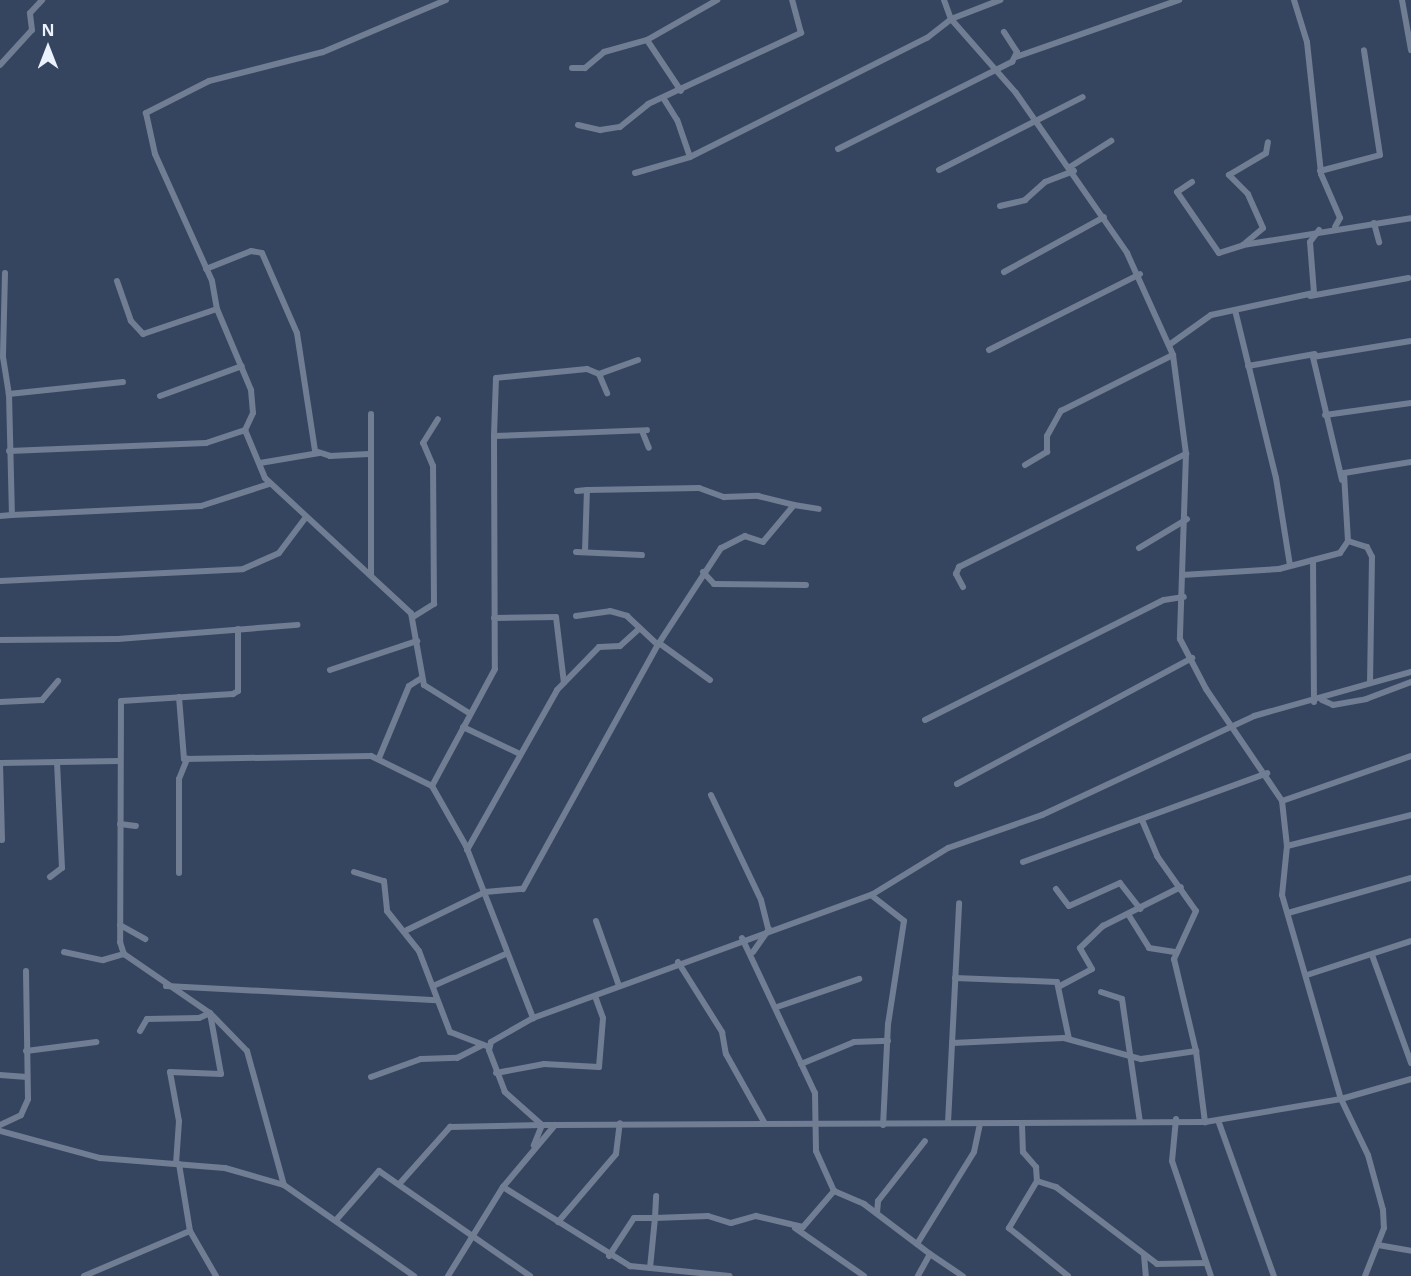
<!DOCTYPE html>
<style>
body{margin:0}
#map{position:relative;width:1411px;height:1276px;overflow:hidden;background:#354560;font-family:"Noto Sans",sans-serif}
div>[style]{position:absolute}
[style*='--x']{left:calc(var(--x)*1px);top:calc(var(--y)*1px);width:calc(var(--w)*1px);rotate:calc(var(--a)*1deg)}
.minor>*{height:6px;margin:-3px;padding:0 3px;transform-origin:3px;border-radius:3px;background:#707d92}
span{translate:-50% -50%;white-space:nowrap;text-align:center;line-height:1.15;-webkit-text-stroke:4.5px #354560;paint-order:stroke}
.north{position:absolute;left:18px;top:18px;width:60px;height:60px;-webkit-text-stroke:4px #354560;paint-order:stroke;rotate:0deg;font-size:16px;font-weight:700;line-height:24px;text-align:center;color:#ecf2fd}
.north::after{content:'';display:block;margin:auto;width:21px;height:27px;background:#ecf2fd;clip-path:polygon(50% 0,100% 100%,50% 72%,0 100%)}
</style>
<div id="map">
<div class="minor">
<i style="--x:446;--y:0;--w:134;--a:157.1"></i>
<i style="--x:323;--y:52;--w:118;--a:165.7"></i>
<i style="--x:209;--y:81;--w:71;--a:153.1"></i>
<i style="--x:146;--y:113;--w:42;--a:77.6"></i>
<i style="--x:155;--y:154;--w:139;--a:65.8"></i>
<i style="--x:212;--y:281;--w:28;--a:80"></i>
<i style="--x:217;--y:309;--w:88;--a:67.2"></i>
<i style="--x:251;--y:390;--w:23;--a:85"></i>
<i style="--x:253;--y:413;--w:19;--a:115"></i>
<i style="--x:245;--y:430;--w:52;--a:67.4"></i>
<i style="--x:265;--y:478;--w:199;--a:42.8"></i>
<i style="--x:411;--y:613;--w:73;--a:79.8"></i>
<i style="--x:424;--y:685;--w:53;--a:31.9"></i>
<i style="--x:944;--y:0;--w:20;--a:70"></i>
<i style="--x:951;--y:19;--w:98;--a:48.7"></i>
<i style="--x:1016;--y:93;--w:195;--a:55.2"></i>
<i style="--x:1127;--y:253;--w:112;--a:65.7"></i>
<i style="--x:1173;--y:355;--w:100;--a:82.5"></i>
<i style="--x:1186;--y:454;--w:185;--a:91.9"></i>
<i style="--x:1180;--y:639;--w:56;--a:62.5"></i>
<i style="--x:1206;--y:689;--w:135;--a:55.8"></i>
<i style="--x:1282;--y:801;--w:45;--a:83.7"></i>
<i style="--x:1287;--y:846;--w:49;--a:95.8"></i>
<i style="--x:1282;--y:895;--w:212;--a:73.9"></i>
<i style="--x:1341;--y:1099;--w:62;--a:64.3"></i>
<i style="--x:1368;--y:1155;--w:57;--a:74.7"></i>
<i style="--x:1383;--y:1210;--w:18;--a:87"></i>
<i style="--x:1384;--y:1228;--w:52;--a:111.6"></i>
<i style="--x:1294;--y:0;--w:44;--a:72.8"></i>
<i style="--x:1307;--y:42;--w:133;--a:83.9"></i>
<i style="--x:1321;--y:174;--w:48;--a:66.6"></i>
<i style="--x:1340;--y:218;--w:10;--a:119"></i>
<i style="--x:1402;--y:0;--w:51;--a:79.8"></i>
<i style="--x:647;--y:40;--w:61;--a:56.3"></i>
<i style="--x:1016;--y:57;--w:173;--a:-19.3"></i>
<i style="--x:0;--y:65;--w:47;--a:-47.6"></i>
<i style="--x:32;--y:30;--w:17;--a:-97"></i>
<i style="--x:30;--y:13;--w:18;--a:-47"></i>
<i style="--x:572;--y:68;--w:13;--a:0"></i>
<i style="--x:585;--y:68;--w:25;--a:-40"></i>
<i style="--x:604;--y:52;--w:45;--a:-15.6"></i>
<i style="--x:647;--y:40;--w:81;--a:-29.7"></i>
<i style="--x:578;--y:125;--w:23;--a:13"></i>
<i style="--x:600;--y:130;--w:20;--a:-9"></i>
<i style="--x:620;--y:127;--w:36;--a:-39"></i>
<i style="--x:648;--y:104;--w:169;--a:-24.9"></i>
<i style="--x:801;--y:33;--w:34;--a:-105"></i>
<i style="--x:838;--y:149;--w:195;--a:-26.6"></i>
<i style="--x:1012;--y:62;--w:11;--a:-63"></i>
<i style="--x:1017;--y:52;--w:24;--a:-123"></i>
<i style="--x:690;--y:157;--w:265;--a:-26.7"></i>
<i style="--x:927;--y:38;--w:31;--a:-38"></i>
<i style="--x:951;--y:19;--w:53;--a:-21.2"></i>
<i style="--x:1070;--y:167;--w:49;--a:-32.4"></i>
<i style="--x:939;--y:170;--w:161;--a:-26.9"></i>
<i style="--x:1320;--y:171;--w:62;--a:-14.9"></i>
<i style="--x:1380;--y:155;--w:106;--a:-98.7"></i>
<i style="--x:635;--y:173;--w:57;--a:-16.2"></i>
<i style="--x:690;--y:157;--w:39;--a:-109"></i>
<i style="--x:677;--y:120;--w:26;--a:-122"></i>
<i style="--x:1192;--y:182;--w:18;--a:146"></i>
<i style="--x:1177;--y:192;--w:74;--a:55.5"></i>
<i style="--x:1219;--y:253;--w:25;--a:-18"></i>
<i style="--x:1243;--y:245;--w:26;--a:-40"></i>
<i style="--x:1263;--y:228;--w:37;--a:-114"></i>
<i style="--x:1248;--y:194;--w:27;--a:-135"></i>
<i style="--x:1229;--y:175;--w:43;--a:-30.7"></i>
<i style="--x:1266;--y:153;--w:11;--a:-80"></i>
<i style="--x:1000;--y:206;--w:26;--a:-13"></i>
<i style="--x:1025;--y:200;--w:27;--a:-42"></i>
<i style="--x:1045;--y:182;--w:31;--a:-21"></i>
<i style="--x:1374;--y:223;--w:20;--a:75"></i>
<i style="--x:1243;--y:245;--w:170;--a:-9.1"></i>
<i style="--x:206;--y:269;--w:48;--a:-21.8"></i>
<i style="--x:251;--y:251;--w:11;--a:10"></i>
<i style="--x:262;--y:253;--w:87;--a:66.4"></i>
<i style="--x:297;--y:333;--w:119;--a:81.3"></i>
<i style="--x:315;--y:451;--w:16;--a:18"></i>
<i style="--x:330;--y:456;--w:39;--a:-3"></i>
<i style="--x:1004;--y:272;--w:114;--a:-28.8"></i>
<i style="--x:5;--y:273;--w:84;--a:91.4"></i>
<i style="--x:3;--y:357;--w:37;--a:81"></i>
<i style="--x:117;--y:281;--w:42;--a:70.7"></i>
<i style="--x:131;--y:321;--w:18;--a:47"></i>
<i style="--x:143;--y:334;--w:78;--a:-18.7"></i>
<i style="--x:1310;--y:296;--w:100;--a:-10.4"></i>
<i style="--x:1235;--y:310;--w:173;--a:76.3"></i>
<i style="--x:1276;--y:478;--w:88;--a:80.9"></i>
<i style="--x:1169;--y:345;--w:52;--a:-35.5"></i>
<i style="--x:1211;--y:315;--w:105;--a:-12.1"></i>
<i style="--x:1314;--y:293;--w:51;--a:-94.5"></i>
<i style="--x:1310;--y:242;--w:15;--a:-53"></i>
<i style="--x:989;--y:350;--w:169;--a:-26.7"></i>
<i style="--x:638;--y:360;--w:41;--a:160.3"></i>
<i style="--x:599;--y:374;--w:13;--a:-157"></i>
<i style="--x:587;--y:369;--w:91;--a:174.4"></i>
<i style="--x:496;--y:378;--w:58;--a:92"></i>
<i style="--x:494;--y:436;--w:153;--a:-2.2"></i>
<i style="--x:1248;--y:366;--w:68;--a:-10.2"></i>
<i style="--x:599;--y:374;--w:21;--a:67"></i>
<i style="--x:123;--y:382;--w:115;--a:174"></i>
<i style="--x:9;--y:394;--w:121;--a:88.6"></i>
<i style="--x:12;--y:515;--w:189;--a:-2.7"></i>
<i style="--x:201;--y:506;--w:71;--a:-17.9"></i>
<i style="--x:160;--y:396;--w:87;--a:-20.1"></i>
<i style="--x:1325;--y:415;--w:87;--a:-7.9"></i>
<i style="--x:642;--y:431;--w:18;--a:68"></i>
<i style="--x:494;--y:436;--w:233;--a:89.8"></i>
<i style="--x:495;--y:669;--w:133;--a:118.3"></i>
<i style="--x:432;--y:786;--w:69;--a:60.5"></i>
<i style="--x:466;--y:846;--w:185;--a:68.7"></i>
<i style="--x:9;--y:451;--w:197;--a:-2.3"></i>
<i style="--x:206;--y:443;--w:41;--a:-18.4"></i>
<i style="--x:260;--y:463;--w:60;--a:-9.6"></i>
<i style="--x:1025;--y:465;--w:26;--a:-31"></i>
<i style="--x:1047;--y:452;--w:16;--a:-90"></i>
<i style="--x:1047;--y:436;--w:29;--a:-61"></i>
<i style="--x:1061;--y:411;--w:125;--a:-26.6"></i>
<i style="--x:1342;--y:480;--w:126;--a:-103.3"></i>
<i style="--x:1313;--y:357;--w:99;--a:-9.3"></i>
<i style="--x:577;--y:491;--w:10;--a:-6"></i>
<i style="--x:794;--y:505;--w:25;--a:9"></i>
<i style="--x:0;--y:516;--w:12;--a:-5"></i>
<i style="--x:1348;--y:541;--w:20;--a:18"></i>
<i style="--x:1367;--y:547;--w:11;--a:63"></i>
<i style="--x:1372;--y:557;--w:125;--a:90.9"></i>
<i style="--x:1139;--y:548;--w:56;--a:-31.1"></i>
<i style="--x:576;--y:552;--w:66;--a:2.6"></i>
<i style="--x:585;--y:552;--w:62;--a:-88.2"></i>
<i style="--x:587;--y:490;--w:112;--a:-1"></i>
<i style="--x:699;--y:488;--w:27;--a:20"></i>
<i style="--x:724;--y:497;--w:34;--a:-2"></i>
<i style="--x:758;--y:496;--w:37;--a:14"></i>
<i style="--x:794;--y:505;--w:48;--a:130"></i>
<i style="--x:763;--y:542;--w:19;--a:-162"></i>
<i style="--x:745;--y:536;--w:27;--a:153"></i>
<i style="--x:721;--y:548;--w:113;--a:123.1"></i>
<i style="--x:1313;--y:560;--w:142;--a:89.6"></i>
<i style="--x:703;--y:572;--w:16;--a:47"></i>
<i style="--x:714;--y:584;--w:92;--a:0.6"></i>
<i style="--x:371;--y:575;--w:161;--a:-90"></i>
<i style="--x:1182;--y:575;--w:97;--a:-3.5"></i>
<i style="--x:1279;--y:569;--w:63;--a:-14.7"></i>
<i style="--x:1340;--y:553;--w:14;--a:-56"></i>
<i style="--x:1348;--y:541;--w:68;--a:-93.4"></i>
<i style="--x:1344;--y:473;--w:68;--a:-9.3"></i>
<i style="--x:0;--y:581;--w:243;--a:-2.8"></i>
<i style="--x:243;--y:569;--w:39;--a:-24"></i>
<i style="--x:279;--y:553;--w:45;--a:-53.1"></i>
<i style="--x:963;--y:587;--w:15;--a:-118"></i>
<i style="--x:956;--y:574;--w:8;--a:-67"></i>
<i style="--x:959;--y:567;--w:254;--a:-26.5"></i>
<i style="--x:576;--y:616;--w:34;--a:-8"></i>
<i style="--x:610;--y:611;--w:18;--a:16"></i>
<i style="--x:627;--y:616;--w:42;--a:43.1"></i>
<i style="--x:413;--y:617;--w:25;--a:-32"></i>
<i style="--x:434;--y:604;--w:138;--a:-90.4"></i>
<i style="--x:433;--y:466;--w:25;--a:-113"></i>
<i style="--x:423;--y:443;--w:28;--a:-58"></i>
<i style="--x:494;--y:618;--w:62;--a:-0.9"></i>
<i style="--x:556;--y:617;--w:66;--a:83.1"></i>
<i style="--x:238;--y:629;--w:62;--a:90"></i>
<i style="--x:238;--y:691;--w:6;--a:149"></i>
<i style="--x:233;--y:694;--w:112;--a:176.4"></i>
<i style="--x:121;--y:701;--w:241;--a:90.2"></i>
<i style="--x:120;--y:942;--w:13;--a:72"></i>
<i style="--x:124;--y:954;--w:104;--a:34.5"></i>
<i style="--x:210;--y:1013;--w:53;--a:45.8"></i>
<i style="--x:247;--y:1051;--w:139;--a:74.6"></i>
<i style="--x:0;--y:640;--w:118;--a:-0.5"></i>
<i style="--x:118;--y:639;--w:180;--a:-4.5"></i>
<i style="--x:330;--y:670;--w:92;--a:-18.4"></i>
<i style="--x:179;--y:697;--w:62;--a:85.4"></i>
<i style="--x:184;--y:759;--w:187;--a:-0.9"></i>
<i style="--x:371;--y:756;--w:68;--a:26.2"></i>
<i style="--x:1322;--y:700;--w:12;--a:24"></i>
<i style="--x:1333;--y:705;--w:34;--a:-10"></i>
<i style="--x:1366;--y:699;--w:48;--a:-20.7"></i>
<i style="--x:0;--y:702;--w:42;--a:-2.7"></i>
<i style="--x:42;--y:700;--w:25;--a:-50"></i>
<i style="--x:925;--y:720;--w:267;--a:-26.7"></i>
<i style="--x:1164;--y:600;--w:20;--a:-9"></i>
<i style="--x:463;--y:727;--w:63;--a:25.3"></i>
<i style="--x:379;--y:758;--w:78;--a:-67.4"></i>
<i style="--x:409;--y:686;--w:15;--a:-32"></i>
<i style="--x:0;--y:763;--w:119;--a:-1"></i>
<i style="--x:0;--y:763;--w:77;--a:88.5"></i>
<i style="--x:957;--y:784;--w:267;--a:-28.2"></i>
<i style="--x:711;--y:795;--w:116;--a:64.5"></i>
<i style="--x:761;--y:900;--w:29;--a:76"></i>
<i style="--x:1282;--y:801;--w:137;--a:-19.2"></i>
<i style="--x:1142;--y:820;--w:39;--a:67"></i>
<i style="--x:1157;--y:856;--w:67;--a:54.7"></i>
<i style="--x:1196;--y:911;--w:53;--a:114.6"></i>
<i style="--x:1174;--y:959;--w:95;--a:76.6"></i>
<i style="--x:1196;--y:1051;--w:72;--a:82.8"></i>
<i style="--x:120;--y:824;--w:16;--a:7"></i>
<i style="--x:1287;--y:846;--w:128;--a:-14"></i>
<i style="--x:467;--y:850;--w:184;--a:-60.6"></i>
<i style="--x:557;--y:690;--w:60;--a:-45.7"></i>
<i style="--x:599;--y:647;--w:21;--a:-3"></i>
<i style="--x:620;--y:646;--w:25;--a:-42"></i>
<i style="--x:1023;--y:862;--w:260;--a:-20"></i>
<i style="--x:354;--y:872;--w:31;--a:17"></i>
<i style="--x:384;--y:881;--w:30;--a:84"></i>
<i style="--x:387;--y:911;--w:51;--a:51.3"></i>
<i style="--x:419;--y:951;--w:87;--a:69.1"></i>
<i style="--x:450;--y:1032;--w:42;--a:21"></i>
<i style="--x:179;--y:873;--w:94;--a:-90"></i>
<i style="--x:179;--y:779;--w:22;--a:-68"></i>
<i style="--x:50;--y:877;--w:15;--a:-37"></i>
<i style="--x:62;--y:868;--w:105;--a:-92.7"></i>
<i style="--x:1056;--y:889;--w:21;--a:53"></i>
<i style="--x:1069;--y:906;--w:56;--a:-24.3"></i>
<i style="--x:1120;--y:883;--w:33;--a:52"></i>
<i style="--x:871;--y:895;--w:42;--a:38.2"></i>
<i style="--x:904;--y:921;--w:104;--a:98.8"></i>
<i style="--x:888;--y:1024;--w:101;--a:92.8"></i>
<i style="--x:1288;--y:913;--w:128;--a:-15.9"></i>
<i style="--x:1128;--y:914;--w:40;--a:58"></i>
<i style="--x:1149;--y:948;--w:26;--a:9"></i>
<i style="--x:596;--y:921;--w:69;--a:70.5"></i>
<i style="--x:120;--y:925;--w:29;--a:29"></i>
<i style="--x:407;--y:930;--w:87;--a:-26"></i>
<i style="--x:485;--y:892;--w:38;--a:-5"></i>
<i style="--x:523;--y:889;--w:281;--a:-61.1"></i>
<i style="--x:659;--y:643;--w:63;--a:36"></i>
<i style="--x:742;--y:938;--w:171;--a:64.8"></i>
<i style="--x:815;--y:1093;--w:58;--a:89"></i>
<i style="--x:816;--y:1151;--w:44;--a:65.8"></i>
<i style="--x:834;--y:1191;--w:33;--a:23"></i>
<i style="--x:864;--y:1204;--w:83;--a:37.1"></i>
<i style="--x:930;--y:1254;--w:25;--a:119"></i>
<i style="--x:64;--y:952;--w:40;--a:12"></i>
<i style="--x:103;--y:960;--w:22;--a:-16"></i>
<i style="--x:753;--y:952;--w:28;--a:-55"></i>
<i style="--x:1372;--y:955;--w:115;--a:70.1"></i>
<i style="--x:678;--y:962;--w:83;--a:57.8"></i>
<i style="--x:722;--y:1032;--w:22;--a:80"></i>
<i style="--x:726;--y:1054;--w:78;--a:60.8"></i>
<i style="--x:1307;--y:975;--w:109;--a:-18.1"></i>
<i style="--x:955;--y:978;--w:102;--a:2.2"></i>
<i style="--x:1057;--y:982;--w:58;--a:78.1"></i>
<i style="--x:166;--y:986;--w:271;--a:3"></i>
<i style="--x:433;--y:986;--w:80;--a:-23.7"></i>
<i style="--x:1060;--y:986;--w:36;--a:-28"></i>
<i style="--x:1092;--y:969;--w:24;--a:-120"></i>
<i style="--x:1080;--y:948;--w:32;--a:-44"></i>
<i style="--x:1103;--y:926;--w:87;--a:-26.6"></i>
<i style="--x:1101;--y:992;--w:22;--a:18"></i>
<i style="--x:1122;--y:999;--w:124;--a:81.7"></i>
<i style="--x:777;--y:1007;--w:87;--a:-18.9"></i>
<i style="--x:140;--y:1031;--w:14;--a:-60"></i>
<i style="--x:147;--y:1019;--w:52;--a:-1.1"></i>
<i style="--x:199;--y:1018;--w:12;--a:-24"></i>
<i style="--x:210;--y:1013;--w:62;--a:79.8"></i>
<i style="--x:221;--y:1074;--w:51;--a:-177.8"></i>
<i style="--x:952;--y:1043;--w:112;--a:-2.6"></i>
<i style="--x:1064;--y:1038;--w:80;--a:15.3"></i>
<i style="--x:1141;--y:1059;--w:56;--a:-8.3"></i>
<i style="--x:26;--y:1051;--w:71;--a:-7.3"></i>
<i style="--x:801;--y:1064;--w:57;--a:-22.5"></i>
<i style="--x:854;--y:1042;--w:34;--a:-2"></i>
<i style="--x:170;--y:1072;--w:50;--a:79.6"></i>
<i style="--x:179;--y:1121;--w:43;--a:94"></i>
<i style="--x:496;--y:1073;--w:49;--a:-10.6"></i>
<i style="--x:544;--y:1064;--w:55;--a:3.1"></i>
<i style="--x:599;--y:1067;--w:49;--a:-85.3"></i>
<i style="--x:603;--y:1018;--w:23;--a:-110"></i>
<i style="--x:0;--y:1075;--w:27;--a:4"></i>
<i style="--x:371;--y:1077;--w:53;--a:-19.8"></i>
<i style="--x:421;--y:1059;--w:36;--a:-2"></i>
<i style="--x:457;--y:1058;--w:29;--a:-27"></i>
<i style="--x:1176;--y:1119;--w:42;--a:95.4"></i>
<i style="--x:1172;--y:1161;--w:121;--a:71.3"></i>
<i style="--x:1218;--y:1120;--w:166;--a:70.3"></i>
<i style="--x:948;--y:1123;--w:220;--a:-87.1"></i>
<i style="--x:0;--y:1125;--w:23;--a:-25"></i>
<i style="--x:21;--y:1115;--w:17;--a:-66"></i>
<i style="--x:28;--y:1099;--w:128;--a:-90.9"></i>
<i style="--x:555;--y:1125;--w:13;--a:180"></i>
<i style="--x:542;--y:1125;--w:50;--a:-138.3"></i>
<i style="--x:505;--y:1092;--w:45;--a:-110.9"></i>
<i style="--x:489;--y:1050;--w:8;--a:-76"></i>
<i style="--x:491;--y:1042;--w:48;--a:-29.7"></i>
<i style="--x:533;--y:1018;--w:362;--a:-20"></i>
<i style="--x:873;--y:894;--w:88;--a:-31.5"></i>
<i style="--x:948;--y:848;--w:100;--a:-19.3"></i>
<i style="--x:1042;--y:815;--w:234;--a:-25"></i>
<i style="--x:1254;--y:716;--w:163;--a:-15.7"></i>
<i style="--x:1022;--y:1125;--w:27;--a:88"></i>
<i style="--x:1023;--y:1152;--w:20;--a:49"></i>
<i style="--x:1036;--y:1167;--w:14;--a:86"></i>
<i style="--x:1037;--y:1181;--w:20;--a:18"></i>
<i style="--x:1056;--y:1187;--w:127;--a:37.3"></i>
<i style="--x:1157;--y:1264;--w:49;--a:-1.2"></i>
<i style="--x:0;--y:1131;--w:104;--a:15.1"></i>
<i style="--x:100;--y:1158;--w:125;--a:4.6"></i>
<i style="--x:225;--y:1168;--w:61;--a:16.1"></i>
<i style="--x:284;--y:1185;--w:159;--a:35"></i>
<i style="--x:179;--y:1164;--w:68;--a:80.7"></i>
<i style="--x:190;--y:1231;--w:52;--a:60"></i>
<i style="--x:1037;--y:1181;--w:55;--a:120.8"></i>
<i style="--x:1009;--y:1228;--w:76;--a:39.1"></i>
<i style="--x:401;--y:1182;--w:74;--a:-48.3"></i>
<i style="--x:450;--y:1127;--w:92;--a:-1.2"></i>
<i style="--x:542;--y:1125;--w:22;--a:112"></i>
<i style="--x:503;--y:1187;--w:150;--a:31.9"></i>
<i style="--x:630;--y:1266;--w:100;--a:5.7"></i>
<i style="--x:877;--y:1213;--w:12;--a:-85"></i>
<i style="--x:878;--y:1201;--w:76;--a:-51.9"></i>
<i style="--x:655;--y:1218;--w:22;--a:-87"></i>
<i style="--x:337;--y:1219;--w:64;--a:-48.8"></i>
<i style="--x:379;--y:1171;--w:184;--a:34.8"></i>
<i style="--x:558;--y:1222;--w:89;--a:-49.5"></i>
<i style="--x:616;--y:1154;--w:31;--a:-83"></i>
<i style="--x:795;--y:1228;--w:84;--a:34.8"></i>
<i style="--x:917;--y:1244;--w:108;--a:-58.2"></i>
<i style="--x:974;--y:1152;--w:29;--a:-78"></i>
<i style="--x:1378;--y:1245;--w:34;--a:10"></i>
<i style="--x:930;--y:1254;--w:40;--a:34"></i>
<i style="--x:1144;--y:1255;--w:21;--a:85"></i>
<i style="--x:609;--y:1256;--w:45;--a:-56.7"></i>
<i style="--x:634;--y:1218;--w:20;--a:0"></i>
<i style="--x:650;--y:1268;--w:50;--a:-84.3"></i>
<i style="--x:655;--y:1218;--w:53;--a:-2.2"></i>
<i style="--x:708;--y:1216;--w:24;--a:17"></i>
<i style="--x:731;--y:1223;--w:26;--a:-16"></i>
<i style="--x:756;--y:1216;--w:48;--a:13.2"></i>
<i style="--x:803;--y:1227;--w:48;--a:-49.3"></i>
<i style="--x:84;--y:1276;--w:115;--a:-23"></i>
<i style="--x:448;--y:1276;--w:105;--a:-58.3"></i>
<i style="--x:503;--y:1187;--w:81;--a:-50"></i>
<i style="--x:555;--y:1125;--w:650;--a:-0.26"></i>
<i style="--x:1205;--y:1122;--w:138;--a:-9.6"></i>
<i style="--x:1341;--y:1099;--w:73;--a:-15.9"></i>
</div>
<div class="north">N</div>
</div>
